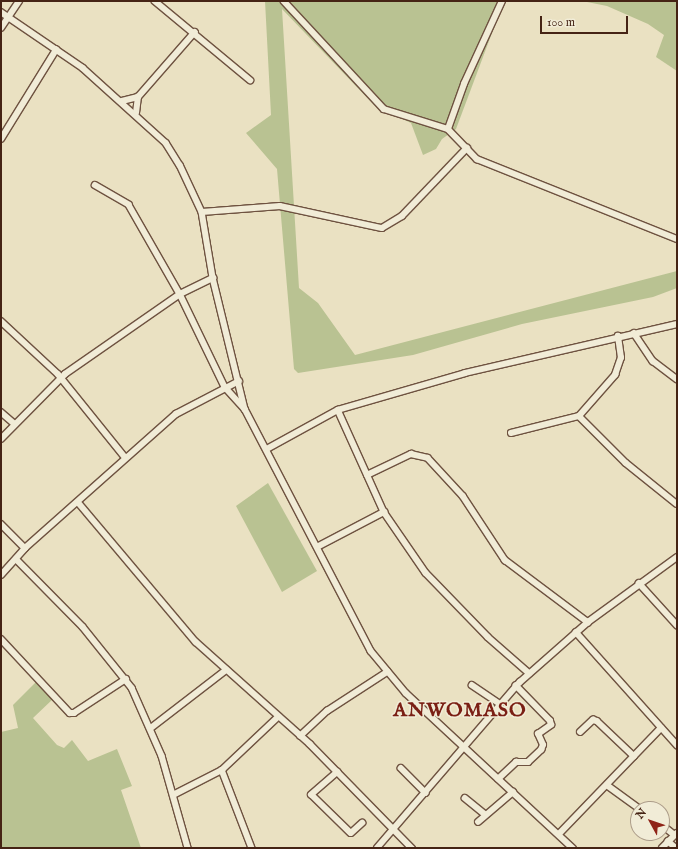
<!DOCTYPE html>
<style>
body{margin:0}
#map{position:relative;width:678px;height:849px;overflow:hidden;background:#eae1c2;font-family:"IM FELL English",serif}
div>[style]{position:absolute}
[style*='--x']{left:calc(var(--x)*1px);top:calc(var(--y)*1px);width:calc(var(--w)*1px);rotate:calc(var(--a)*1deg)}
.green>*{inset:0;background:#b9c292}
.roads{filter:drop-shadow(1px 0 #6e5240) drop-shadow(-1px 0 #6e5240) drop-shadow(0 1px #6e5240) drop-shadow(0 -1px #6e5240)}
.minor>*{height:5.5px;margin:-2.75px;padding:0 2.75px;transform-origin:2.75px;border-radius:2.75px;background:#f1ecd7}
span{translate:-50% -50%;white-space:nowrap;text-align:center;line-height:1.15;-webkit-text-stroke:3px #f1ecd7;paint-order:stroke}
.district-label{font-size:20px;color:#7a1f14;font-weight:700;letter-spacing:1px}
.frame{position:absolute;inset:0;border:2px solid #452314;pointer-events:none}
.north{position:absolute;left:630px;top:801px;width:40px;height:40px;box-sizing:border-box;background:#f1ecd7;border:1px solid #ac9c89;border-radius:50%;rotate:310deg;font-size:11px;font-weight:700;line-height:16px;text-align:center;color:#452314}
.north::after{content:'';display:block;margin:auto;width:14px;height:18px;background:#8f2418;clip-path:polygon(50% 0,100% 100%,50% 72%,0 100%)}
.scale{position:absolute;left:540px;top:16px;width:88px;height:18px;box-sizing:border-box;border:2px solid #452314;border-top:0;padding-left:5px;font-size:12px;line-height:14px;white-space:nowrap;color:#452314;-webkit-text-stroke:3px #f1ecd7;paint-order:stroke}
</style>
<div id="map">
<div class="green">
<i style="clip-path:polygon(265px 1px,504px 1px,456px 129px,442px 139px,436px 149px,423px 155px,411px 123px,376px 107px,282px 9px,299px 288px,318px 303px,355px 355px,677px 271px,677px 288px,653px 297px,522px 324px,413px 355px,298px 373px,294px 369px,277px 169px,246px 133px,271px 115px)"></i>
<i style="clip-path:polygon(582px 1px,677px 1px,677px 71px,656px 57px,664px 35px,648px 24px,607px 6px)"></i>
<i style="clip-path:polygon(268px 483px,317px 571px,282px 592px,236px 506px)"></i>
<i style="clip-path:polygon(36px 682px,54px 698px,33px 718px,57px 745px,64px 748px,72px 740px,88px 761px,117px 749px,132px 786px,121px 790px,141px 848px,1px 848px,1px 732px,18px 728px,13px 705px)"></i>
</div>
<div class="roads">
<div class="minor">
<i style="--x:155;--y:1;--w:124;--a:39.7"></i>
<i style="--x:284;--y:1;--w:147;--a:47.2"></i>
<i style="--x:384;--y:109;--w:67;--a:17.4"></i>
<i style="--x:448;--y:129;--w:42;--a:46"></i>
<i style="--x:477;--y:159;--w:215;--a:21.8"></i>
<i style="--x:1;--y:12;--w:99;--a:34.3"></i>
<i style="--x:83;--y:68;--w:112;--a:42.1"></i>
<i style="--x:166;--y:143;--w:26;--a:58"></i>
<i style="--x:180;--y:165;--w:52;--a:64.9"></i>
<i style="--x:202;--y:212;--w:67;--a:80.5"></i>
<i style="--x:213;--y:278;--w:135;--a:76.3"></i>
<i style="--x:245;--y:409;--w:273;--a:62.5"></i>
<i style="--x:371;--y:651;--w:55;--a:50.2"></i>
<i style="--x:406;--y:693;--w:228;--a:42.9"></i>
<i style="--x:1;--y:28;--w:32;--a:-56"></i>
<i style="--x:122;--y:101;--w:16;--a:-14"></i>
<i style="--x:136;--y:113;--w:16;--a:-83"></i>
<i style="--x:138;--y:97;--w:86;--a:-48.8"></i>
<i style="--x:448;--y:129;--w:48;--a:-70.4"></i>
<i style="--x:464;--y:84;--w:91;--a:-65.4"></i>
<i style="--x:1;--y:139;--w:105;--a:-58.3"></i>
<i style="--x:95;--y:185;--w:39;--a:30"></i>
<i style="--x:129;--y:205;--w:103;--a:60.2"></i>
<i style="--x:180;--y:294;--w:103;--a:64.2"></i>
<i style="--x:225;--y:387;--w:30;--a:48"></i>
<i style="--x:202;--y:212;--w:78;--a:-4.4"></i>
<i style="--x:280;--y:206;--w:104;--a:12.2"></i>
<i style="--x:382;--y:228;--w:23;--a:-31"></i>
<i style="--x:402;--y:216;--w:94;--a:-46.3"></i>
<i style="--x:1;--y:321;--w:78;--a:42.9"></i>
<i style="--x:58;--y:374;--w:107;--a:51.1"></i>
<i style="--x:634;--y:333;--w:34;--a:56"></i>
<i style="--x:653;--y:361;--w:30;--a:37"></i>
<i style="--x:338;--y:410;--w:112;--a:65.7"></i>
<i style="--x:384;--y:512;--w:74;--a:55.5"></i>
<i style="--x:426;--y:573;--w:89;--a:45.9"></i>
<i style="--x:488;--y:637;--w:55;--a:41.3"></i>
<i style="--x:1;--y:412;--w:18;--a:41"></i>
<i style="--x:579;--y:416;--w:66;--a:45"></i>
<i style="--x:626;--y:463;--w:65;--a:38.8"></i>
<i style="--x:511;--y:433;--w:70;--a:-14"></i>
<i style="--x:579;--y:416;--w:55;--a:-48.7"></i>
<i style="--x:615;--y:375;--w:18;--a:-71"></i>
<i style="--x:621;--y:358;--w:22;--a:-98"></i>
<i style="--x:1;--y:439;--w:91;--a:-45.4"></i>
<i style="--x:65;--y:374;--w:140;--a:-34.8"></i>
<i style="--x:180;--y:294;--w:37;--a:-26"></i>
<i style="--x:267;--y:449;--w:81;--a:-28.8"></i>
<i style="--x:338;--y:410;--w:132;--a:-16.2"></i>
<i style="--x:465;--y:373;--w:218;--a:-13"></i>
<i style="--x:367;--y:475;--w:49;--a:-25.5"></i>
<i style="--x:411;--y:454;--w:17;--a:13"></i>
<i style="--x:428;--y:458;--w:52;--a:47.4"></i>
<i style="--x:463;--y:496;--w:77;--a:56.7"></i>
<i style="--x:505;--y:560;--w:104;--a:36.8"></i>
<i style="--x:78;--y:502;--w:183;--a:49.9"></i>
<i style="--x:196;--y:642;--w:153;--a:41.8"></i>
<i style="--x:310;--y:744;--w:146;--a:45.6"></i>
<i style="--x:1;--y:524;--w:34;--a:45"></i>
<i style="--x:317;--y:547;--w:76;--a:-27.6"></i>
<i style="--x:16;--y:559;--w:95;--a:45.4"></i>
<i style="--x:83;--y:627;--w:78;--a:51.2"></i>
<i style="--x:132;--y:688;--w:74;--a:66.2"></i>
<i style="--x:162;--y:756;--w:96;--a:74.2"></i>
<i style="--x:1;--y:575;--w:36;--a:-48"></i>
<i style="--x:25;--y:548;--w:202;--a:-41.6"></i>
<i style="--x:176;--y:414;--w:71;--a:-27.6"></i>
<i style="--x:639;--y:583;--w:57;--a:47.9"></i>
<i style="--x:576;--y:632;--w:152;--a:48.2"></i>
<i style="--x:1;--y:639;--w:101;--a:47"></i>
<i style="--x:70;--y:713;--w:4;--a:0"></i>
<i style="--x:74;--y:713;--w:62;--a:-33.2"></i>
<i style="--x:472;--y:685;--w:32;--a:34"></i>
<i style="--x:151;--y:728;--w:95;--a:-37.7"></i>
<i style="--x:580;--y:732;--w:18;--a:-43"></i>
<i style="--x:593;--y:720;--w:4;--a:14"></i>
<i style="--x:597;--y:721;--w:51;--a:43.4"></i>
<i style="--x:300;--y:736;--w:37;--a:-43"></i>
<i style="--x:327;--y:711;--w:72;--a:-33"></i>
<i style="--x:401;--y:768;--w:35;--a:45"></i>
<i style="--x:222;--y:770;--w:84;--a:69"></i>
<i style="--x:338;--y:772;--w:35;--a:139"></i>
<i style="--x:312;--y:795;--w:54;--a:44.3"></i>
<i style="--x:351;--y:833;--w:15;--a:-42"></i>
<i style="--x:498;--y:779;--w:25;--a:-43"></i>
<i style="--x:516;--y:762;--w:12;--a:0"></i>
<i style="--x:528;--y:762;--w:18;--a:-43"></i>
<i style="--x:541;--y:750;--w:5;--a:-68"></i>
<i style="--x:543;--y:745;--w:12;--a:-114"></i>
<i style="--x:538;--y:734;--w:16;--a:-35"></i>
<i style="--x:551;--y:725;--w:4;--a:-104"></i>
<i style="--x:550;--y:721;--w:49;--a:-134.2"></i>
<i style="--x:607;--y:785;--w:41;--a:36"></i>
<i style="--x:175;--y:794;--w:53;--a:-27.1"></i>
<i style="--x:222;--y:770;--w:77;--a:-43.4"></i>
<i style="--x:465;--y:798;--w:26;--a:39"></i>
<i style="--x:478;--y:822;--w:46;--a:-40.6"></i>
<i style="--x:662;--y:825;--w:16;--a:38"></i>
<i style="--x:559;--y:834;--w:147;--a:-46.1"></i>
<i style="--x:668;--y:841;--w:11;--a:41"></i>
<i style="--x:377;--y:848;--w:219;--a:-49.3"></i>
<i style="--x:520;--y:682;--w:91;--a:-41.4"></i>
<i style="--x:588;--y:622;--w:110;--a:-36.1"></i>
<i style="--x:662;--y:848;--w:21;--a:-45"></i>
</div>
</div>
<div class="district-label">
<span style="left:460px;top:710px">ANWOMASO</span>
</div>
<div class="frame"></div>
<div class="north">N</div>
<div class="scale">100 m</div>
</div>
